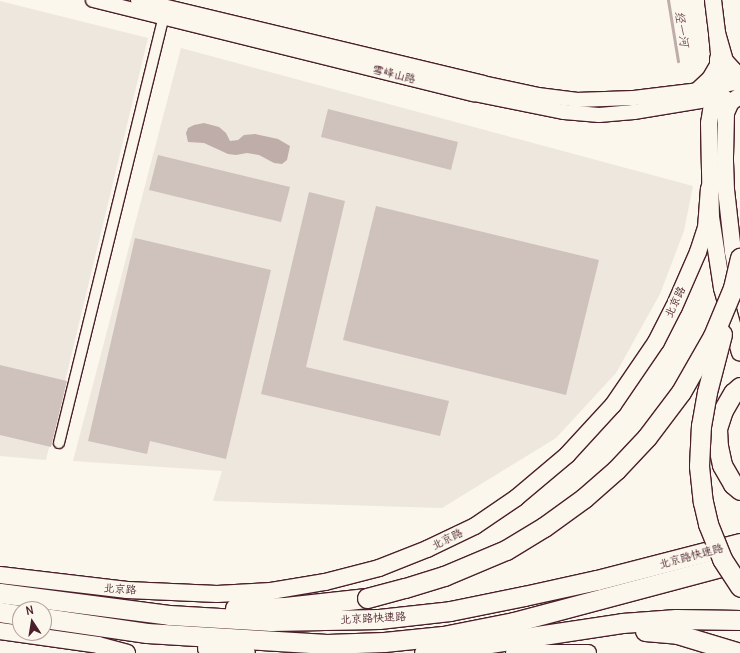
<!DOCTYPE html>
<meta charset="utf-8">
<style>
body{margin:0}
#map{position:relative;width:740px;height:653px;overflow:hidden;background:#fbf7ec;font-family:Delius,"LXGW WenKai TC",sans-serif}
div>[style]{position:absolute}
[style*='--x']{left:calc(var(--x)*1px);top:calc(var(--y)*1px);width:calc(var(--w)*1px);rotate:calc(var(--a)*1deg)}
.built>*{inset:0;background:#eee7de}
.water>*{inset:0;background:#bfadaa}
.stream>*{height:3px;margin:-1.5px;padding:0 1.5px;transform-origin:1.5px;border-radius:1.5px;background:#bfadaa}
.building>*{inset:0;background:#cfc2bc}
.roads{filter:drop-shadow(1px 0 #4a1f2b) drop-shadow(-1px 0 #4a1f2b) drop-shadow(0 1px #4a1f2b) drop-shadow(0 -1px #4a1f2b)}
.street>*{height:10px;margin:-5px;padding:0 5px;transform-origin:5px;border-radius:5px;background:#fbf7ec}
.secondary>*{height:14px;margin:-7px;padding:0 7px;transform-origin:7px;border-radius:7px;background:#fbf7ec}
.primary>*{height:16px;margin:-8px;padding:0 8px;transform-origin:8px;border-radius:8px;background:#fbf7ec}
.highway>*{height:19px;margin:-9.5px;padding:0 9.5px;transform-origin:9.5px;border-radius:9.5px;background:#fbf7ec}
.bridges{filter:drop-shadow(1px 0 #4a1f2b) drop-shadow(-1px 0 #4a1f2b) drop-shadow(0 1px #4a1f2b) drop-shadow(0 -1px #4a1f2b)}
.highway-bridge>*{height:19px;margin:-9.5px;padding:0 9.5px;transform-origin:9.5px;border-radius:9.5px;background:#fbf7ec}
span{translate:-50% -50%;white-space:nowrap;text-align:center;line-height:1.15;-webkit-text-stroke:4px #fbf7ec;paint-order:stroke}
.street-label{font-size:11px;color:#4a1f2b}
.water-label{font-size:12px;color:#6d4a51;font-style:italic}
.north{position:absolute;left:12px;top:601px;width:40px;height:40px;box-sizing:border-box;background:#fbf7ec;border:1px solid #b4a19f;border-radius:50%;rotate:348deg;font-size:11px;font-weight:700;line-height:16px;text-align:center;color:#4a1f2b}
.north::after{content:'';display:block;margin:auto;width:14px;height:18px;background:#4a1f2b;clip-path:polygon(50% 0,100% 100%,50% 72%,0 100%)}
</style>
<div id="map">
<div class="built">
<i style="clip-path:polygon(0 1px,148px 38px,46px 460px,0 456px)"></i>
<i style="clip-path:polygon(181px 48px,693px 186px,684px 231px,660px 294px,616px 373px,556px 438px,442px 508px,213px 501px,222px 471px,73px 461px)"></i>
</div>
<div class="water">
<i style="clip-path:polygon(204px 123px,219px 127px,226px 133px,230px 141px,238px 140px,244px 135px,255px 134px,278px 139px,290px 146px,287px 160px,282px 164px,274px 163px,259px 155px,247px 153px,236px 155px,228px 154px,204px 143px,188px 142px,186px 133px,188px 128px,194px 125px)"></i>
</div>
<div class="stream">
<i style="--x:668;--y:0;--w:62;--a:80.7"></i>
</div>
<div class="building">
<i style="clip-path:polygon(328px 109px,458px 142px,451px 170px,321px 137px)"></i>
<i style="clip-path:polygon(158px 155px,290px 187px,281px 222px,149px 190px)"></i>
<i style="clip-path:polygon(309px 192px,345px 201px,306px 367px,449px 401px,440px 436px,261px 394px)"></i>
<i style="clip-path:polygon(376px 206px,599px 260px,566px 395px,343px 340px)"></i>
<i style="clip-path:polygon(135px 238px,271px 270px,226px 459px,150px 441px,147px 454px,88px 441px)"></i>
<i style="clip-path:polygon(0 365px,67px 381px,51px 447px,0 435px)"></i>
</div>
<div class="roads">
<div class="street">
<i style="--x:59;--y:443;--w:440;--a:-76.2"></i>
</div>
<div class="secondary">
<i style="--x:93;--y:0;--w:392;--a:13.9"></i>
<i style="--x:474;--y:94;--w:92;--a:11.3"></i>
<i style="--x:564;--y:112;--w:35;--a:5"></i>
<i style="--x:599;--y:115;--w:35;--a:-5"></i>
<i style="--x:634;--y:112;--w:92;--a:-9.4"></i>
<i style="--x:138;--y:0;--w:355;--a:13.5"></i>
<i style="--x:483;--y:83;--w:56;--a:12.3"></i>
<i style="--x:538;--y:95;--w:38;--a:7"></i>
<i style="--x:576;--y:100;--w:58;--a:-2"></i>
<i style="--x:634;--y:98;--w:64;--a:-7.1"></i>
<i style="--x:698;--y:90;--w:43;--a:-10.8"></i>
</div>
<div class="primary">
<i style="--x:713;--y:0;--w:33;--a:83"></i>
<i style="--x:717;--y:33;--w:29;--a:74"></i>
<i style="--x:725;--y:61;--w:22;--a:47"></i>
<i style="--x:717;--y:33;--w:52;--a:84.5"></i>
<i style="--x:722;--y:85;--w:28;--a:113"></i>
<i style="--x:711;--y:111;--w:12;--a:99"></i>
<i style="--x:709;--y:123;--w:94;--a:88.8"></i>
<i style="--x:711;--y:217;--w:72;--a:81.2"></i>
<i style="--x:722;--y:288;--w:67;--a:74.5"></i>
<i style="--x:698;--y:90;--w:16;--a:-43"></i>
<i style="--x:710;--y:79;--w:16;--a:-60"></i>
<i style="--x:718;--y:65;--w:6;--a:-90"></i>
<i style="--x:737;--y:274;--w:22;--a:-100"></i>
<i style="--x:733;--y:252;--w:62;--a:-96.4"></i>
<i style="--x:726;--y:190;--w:33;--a:-92"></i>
<i style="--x:725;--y:157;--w:44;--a:-88.7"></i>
<i style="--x:726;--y:113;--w:12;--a:-66"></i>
<i style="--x:731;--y:102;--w:11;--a:-34"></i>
<i style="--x:0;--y:575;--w:128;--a:6.7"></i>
<i style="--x:127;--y:590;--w:90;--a:2.5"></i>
<i style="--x:217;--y:594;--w:54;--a:-3.2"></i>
<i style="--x:271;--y:591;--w:55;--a:-9.5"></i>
<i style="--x:325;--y:582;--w:56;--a:-14.5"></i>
<i style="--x:379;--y:568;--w:52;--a:-21.6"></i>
<i style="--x:427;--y:549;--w:53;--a:-25.6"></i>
<i style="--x:475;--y:526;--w:50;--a:-34.3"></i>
<i style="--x:516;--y:498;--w:67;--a:-40.1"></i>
<i style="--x:567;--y:455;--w:68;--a:-47.4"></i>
<i style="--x:613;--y:405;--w:76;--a:-55.7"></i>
<i style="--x:656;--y:342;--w:39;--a:-63"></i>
<i style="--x:674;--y:307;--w:60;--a:-66.4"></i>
<i style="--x:698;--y:252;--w:25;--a:-72"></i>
<i style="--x:706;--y:228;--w:40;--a:-85.7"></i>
<i style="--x:0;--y:631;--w:99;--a:8.1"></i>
<i style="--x:98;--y:645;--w:30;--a:15"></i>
<i style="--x:514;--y:653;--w:74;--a:0"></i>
</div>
<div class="highway">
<i style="--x:740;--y:387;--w:9;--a:139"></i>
<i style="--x:733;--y:393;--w:20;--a:120"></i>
<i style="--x:723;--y:410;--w:20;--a:108"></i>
<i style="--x:717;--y:429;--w:17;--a:87"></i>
<i style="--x:718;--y:446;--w:19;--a:78"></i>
<i style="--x:722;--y:465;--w:22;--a:60"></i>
<i style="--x:733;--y:484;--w:9;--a:41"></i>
<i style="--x:0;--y:593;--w:170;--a:7.4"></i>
<i style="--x:169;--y:615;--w:102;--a:3.4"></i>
<i style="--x:271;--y:621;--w:108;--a:-1.1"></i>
<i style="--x:379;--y:619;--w:71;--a:-6.4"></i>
<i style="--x:450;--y:611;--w:76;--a:-11.5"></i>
<i style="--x:524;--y:596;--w:75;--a:-12.4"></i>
<i style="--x:597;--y:580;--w:148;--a:-14.5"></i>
<i style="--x:235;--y:608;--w:50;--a:-1.1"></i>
<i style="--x:285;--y:607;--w:82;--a:-6.3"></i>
<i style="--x:0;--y:612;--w:20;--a:9"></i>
<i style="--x:44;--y:618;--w:104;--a:8.3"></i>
<i style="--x:147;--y:633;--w:180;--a:3.5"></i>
<i style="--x:327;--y:644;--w:57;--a:-2"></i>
<i style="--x:384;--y:642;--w:59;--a:-5.8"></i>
<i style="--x:443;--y:636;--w:72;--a:-11.2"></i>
<i style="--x:514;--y:622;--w:234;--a:-14.9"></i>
<i style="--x:645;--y:631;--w:32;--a:5"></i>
<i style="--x:677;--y:634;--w:66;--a:16.8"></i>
<i style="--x:207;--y:648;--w:38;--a:7"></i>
<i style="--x:424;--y:653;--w:200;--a:-8.6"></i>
<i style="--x:622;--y:623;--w:54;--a:-4.2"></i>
<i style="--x:676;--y:619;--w:64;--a:0.9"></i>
</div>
</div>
<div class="bridges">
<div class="highway-bridge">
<i style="--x:722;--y:334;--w:60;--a:104.5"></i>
<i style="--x:707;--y:392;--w:34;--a:100"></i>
<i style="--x:701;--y:425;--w:41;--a:92.8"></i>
<i style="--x:699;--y:466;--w:36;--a:84"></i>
<i style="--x:703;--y:502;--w:23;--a:77"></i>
<i style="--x:708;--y:524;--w:38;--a:68"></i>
<i style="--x:722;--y:559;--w:33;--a:57"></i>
<i style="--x:367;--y:598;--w:39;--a:-15"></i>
<i style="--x:405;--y:588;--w:41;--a:-17.1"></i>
<i style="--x:444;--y:576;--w:67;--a:-22.8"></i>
<i style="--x:506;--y:550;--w:44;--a:-31.2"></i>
<i style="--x:544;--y:527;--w:49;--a:-35.9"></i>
<i style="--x:584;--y:498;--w:43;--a:-41.2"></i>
<i style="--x:616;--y:470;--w:45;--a:-46.8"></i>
<i style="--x:647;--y:437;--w:56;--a:-52.9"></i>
<i style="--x:681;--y:392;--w:64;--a:-60.3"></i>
<i style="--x:713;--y:336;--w:52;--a:-67.4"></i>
<i style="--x:733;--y:288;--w:31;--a:-77"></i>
</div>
</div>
<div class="street-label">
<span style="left:394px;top:74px;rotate:14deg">雪峰山路</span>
<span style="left:675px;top:302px;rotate:-65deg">北京路</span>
<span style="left:447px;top:539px;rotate:-26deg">北京路</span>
<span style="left:691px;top:556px;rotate:-15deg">北京路快速路</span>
<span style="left:120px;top:589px;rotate:4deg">北京路</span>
<span style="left:373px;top:618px;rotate:-3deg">北京路快速路</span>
</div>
<div class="water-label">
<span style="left:682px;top:29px;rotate:81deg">经一河</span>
</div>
<div class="north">N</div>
</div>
